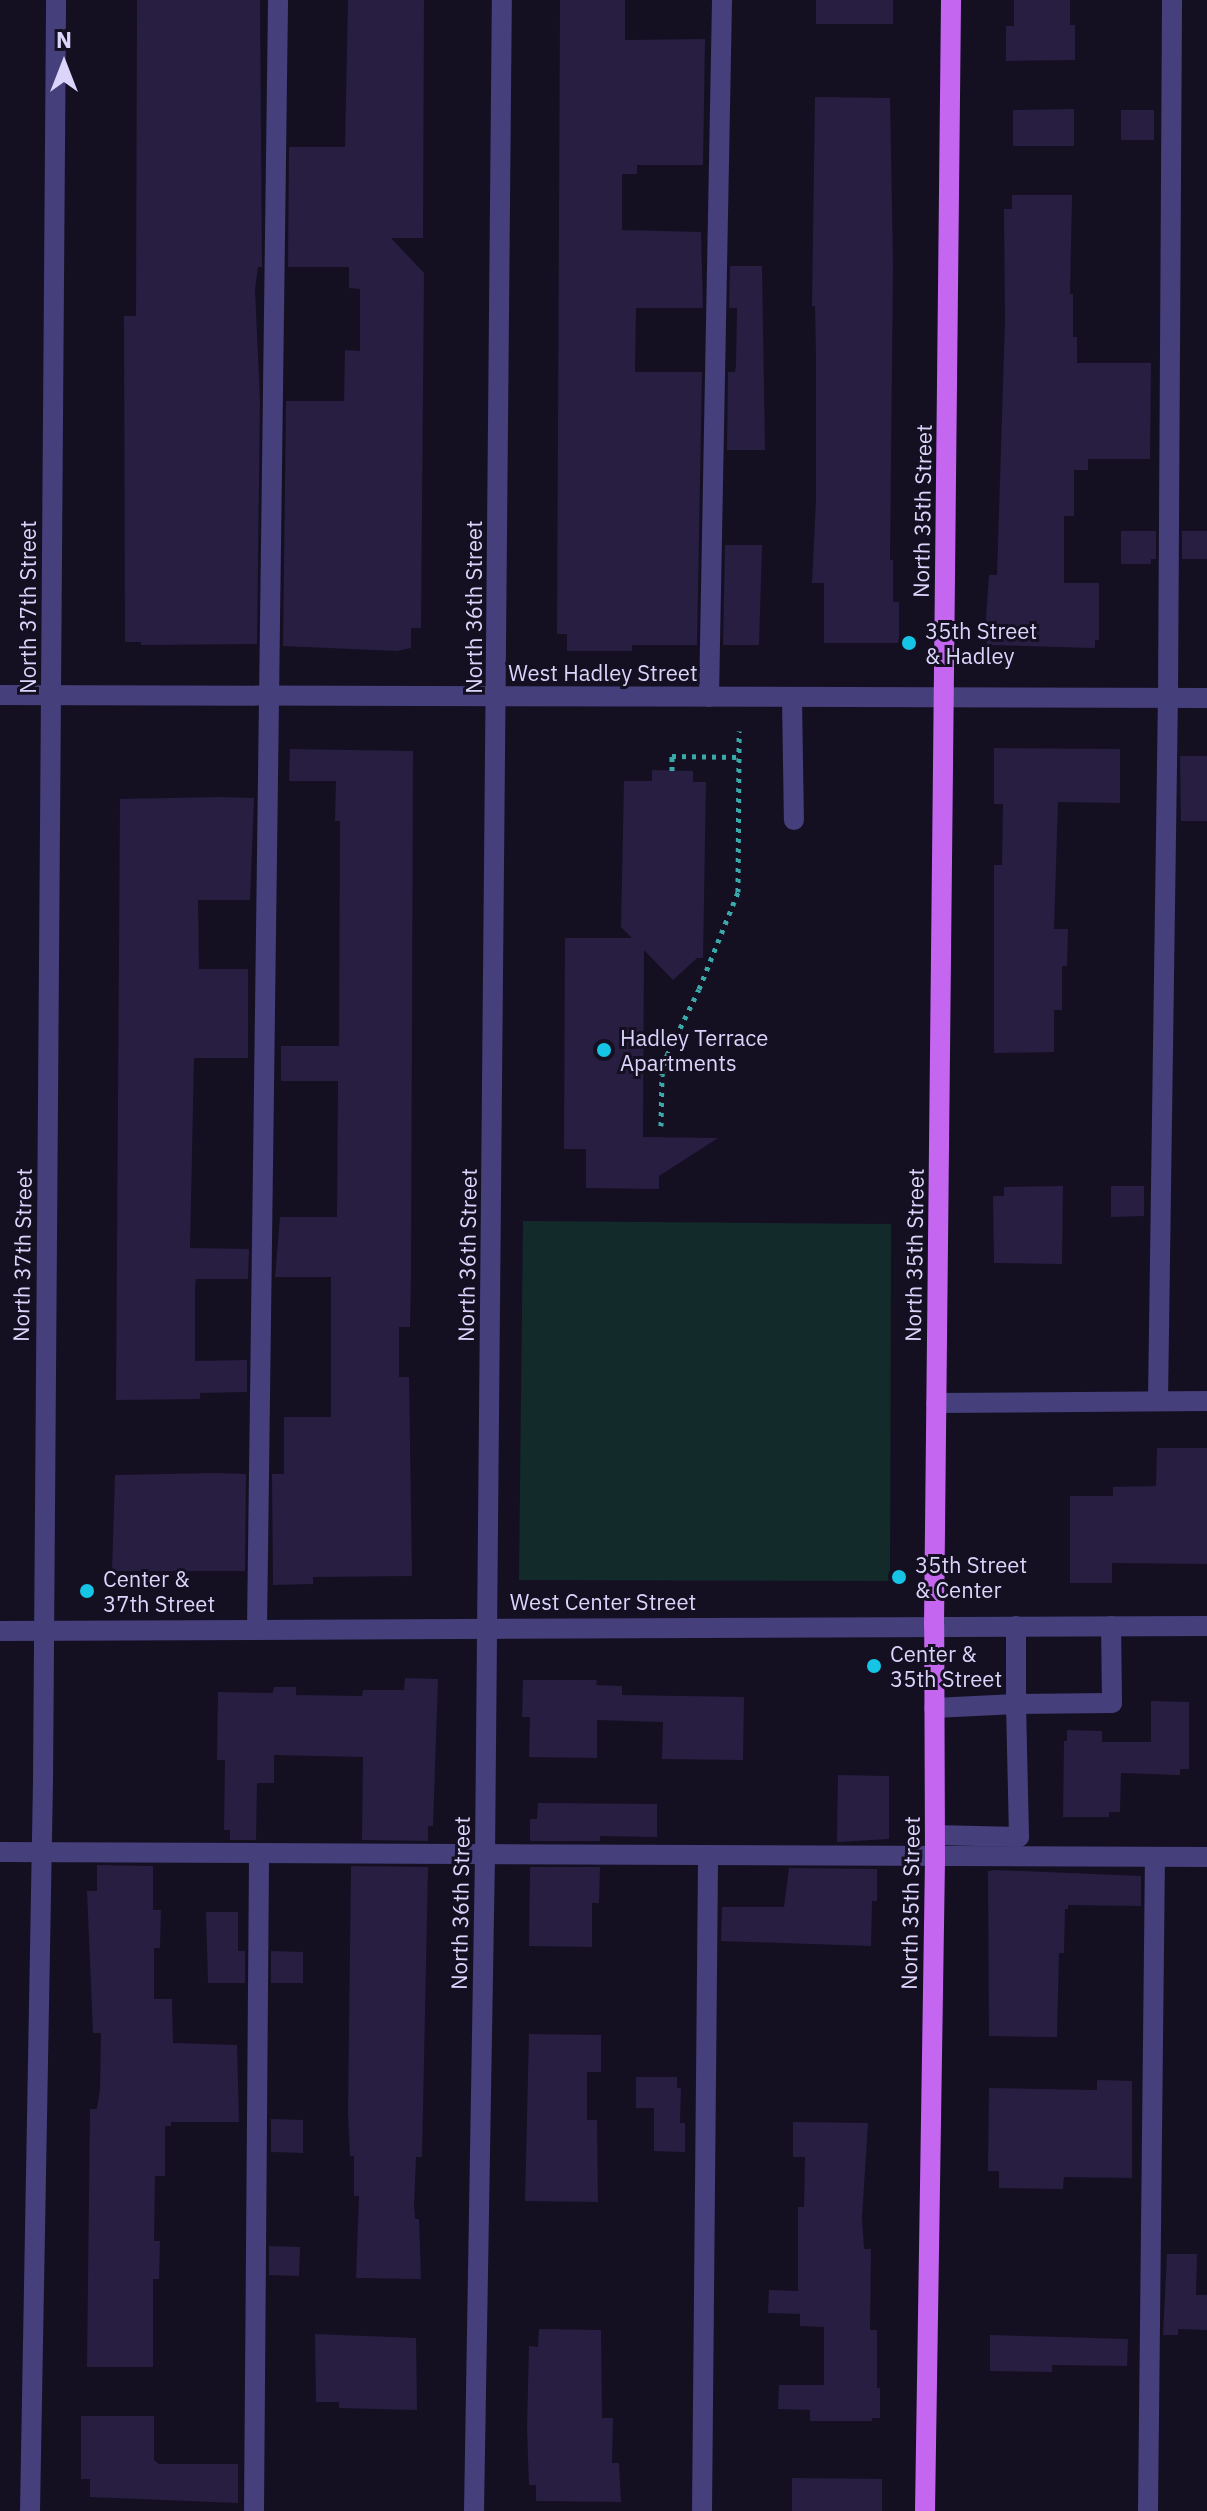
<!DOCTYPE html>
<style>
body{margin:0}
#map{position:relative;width:1207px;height:2511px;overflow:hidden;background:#141022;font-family:"IBM Plex Sans",sans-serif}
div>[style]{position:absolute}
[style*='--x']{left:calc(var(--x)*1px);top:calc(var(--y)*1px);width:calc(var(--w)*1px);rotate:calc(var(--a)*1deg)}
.green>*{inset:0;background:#132a2b}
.building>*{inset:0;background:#271e41}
.path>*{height:5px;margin-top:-2.5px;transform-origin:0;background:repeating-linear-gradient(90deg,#3aa9aa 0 4px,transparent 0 10px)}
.minor>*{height:20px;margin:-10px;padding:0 10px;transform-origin:10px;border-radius:10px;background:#453f7c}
.major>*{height:20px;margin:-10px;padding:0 10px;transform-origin:10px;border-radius:10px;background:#c566f1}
.dots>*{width:22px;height:22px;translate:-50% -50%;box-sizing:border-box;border:4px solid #141022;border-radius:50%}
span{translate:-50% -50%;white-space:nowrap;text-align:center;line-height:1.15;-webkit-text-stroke:6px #141022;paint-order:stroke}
.street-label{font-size:22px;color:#dbd5fb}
.poi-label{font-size:22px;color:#dbd5fb}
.left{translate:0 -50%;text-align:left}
.north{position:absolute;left:24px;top:24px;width:80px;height:80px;-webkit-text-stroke:6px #141022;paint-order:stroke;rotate:0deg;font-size:22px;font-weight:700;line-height:32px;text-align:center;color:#dbd5fb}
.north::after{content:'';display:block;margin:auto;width:28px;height:36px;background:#dbd5fb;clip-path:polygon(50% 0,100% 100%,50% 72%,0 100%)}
</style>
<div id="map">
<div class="green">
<i style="clip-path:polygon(523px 1221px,891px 1224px,890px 1581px,519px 1580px)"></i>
</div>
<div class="building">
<i style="clip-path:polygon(137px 0,260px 0,262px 267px,258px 267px,255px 289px,260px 401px,257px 644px,141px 645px,141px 642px,125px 642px,124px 316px,136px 316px)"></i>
<i style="clip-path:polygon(348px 0,424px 0,423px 238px,391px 238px,424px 273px,421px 628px,411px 628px,411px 648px,397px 651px,283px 646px,286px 401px,344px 401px,345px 350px,360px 351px,360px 289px,349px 288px,349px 267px,288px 267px,289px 147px,345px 147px)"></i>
<i style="clip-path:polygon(560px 0,625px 0,625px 40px,705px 39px,703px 165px,637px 165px,637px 174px,622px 174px,622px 230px,701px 232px,703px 308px,636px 308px,635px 372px,702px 372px,697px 645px,632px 645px,632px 651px,567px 651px,567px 634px,557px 634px)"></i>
<i style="clip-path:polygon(816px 0,893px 0,893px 24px,816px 24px)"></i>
<i style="clip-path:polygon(1014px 0,1070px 0,1070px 25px,1075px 25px,1075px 60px,1006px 61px,1006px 26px,1014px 26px)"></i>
<i style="clip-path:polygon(815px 97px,890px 98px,893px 264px,890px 560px,893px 560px,893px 602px,899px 602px,899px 643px,824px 643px,824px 583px,812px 583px,816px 500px,816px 357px,815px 306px,812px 306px)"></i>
<i style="clip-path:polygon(1074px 109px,1074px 146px,1013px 146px,1013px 110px)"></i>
<i style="clip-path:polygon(1121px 110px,1154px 110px,1154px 140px,1121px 140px)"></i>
<i style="clip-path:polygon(1012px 195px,1072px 195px,1070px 294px,1073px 294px,1073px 337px,1077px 337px,1077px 363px,1151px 363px,1150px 459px,1088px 459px,1088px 470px,1074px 470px,1074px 516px,1064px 516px,1064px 583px,1099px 583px,1099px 640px,1095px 640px,1095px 648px,987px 645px,985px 633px,989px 575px,997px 575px,1005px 321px,1004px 209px,1012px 209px)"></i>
<i style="clip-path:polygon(730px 266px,762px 266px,765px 450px,727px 450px,728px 372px,735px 372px,736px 366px,737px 308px,729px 308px)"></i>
<i style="clip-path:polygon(1121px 531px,1156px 531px,1156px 559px,1151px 559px,1151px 564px,1121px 564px)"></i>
<i style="clip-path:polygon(1182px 531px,1207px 531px,1207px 559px,1182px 559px)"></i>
<i style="clip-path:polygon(725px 545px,762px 545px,759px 645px,723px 645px)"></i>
<i style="clip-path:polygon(994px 748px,1120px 749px,1120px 803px,1058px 802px,1054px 929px,1068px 929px,1067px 966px,1062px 966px,1062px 1010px,1054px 1010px,1054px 1052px,994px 1053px,994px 865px,1002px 865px,1003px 804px,994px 804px)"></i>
<i style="clip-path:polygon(290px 749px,413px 751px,411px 1274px,410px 1327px,399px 1327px,399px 1377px,409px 1377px,412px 1576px,313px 1577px,313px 1584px,273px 1585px,272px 1474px,284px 1474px,284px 1417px,331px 1417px,331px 1277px,275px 1277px,280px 1217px,337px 1217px,338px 1081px,281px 1081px,281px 1046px,339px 1046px,340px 821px,335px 821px,336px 781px,289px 781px)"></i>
<i style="clip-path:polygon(1180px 756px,1207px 756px,1207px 821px,1181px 821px)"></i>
<i style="clip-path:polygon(652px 770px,693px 771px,693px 782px,706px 782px,703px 958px,697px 958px,673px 980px,644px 950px,643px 1137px,718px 1138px,659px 1176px,659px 1189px,586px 1188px,586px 1149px,564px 1149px,565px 938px,632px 938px,621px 927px,624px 781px,652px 781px)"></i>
<i style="clip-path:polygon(222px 797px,254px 798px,250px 900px,198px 900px,199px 969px,248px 969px,248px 1058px,194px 1058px,190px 1248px,249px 1249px,248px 1279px,196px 1279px,195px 1286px,195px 1361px,247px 1360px,247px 1392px,200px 1393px,200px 1399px,116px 1400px,120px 799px)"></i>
<i style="clip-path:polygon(1063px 1186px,1062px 1264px,994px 1263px,993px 1196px,1004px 1196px,1004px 1187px)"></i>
<i style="clip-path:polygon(1111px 1186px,1144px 1186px,1144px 1216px,1111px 1217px)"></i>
<i style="clip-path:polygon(1157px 1448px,1207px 1448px,1207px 1564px,1112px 1563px,1112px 1583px,1070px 1583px,1070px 1496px,1113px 1496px,1113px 1487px,1156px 1486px)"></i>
<i style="clip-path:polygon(215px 1473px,246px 1474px,245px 1571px,112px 1571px,115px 1475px)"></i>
<i style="clip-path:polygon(405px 1678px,438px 1679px,433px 1826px,428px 1826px,428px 1841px,362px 1840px,363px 1757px,274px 1755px,274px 1783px,257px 1783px,256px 1840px,230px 1840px,230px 1830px,224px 1830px,225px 1760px,217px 1760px,218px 1692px,273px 1693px,274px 1687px,296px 1687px,296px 1695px,362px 1696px,363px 1690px,404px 1690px)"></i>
<i style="clip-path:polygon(523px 1680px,597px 1680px,596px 1685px,622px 1686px,622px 1695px,744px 1697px,743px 1760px,662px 1759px,663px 1722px,597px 1720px,597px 1758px,529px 1757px,530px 1717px,522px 1717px)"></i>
<i style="clip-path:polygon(1151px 1701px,1189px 1702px,1189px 1769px,1180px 1769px,1180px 1775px,1121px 1773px,1120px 1812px,1109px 1812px,1109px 1817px,1063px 1817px,1064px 1741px,1067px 1741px,1067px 1730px,1102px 1731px,1102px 1742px,1151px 1742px)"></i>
<i style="clip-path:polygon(838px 1775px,889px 1776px,889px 1839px,837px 1842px)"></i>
<i style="clip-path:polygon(538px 1803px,657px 1804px,657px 1837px,600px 1836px,600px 1841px,530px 1841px,530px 1819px,537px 1819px)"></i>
<i style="clip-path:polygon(97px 1865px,153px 1866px,153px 1910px,161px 1910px,160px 1948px,154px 1948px,154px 1999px,172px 1999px,173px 2043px,237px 2045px,239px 2122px,171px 2122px,171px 2126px,165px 2126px,165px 2176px,155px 2176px,154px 2241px,160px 2241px,159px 2279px,153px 2279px,153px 2367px,87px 2367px,90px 2109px,97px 2109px,100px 2089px,101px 2033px,93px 2033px,87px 1891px,97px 1891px)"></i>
<i style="clip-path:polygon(351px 1866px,428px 1867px,422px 2157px,416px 2157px,414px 2205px,415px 2219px,419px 2219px,421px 2279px,356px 2278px,359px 2196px,354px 2196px,354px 2156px,350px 2156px,348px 2113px)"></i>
<i style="clip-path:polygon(530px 1867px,600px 1867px,599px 1903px,592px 1903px,592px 1947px,529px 1946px)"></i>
<i style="clip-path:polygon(789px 1868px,877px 1869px,877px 1901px,872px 1901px,871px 1946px,721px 1941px,722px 1907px,784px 1907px)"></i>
<i style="clip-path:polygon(995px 1870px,1141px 1876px,1141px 1906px,1068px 1905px,1068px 1909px,1065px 1909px,1064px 1953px,1059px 1953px,1057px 2037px,989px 2036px,988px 1871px)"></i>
<i style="clip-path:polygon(206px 1912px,238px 1912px,238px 1951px,245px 1951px,245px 1983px,208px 1983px)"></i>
<i style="clip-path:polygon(271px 1951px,303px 1952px,303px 1983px,271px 1983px)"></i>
<i style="clip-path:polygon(529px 2034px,601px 2035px,601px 2072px,587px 2072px,587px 2120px,597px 2120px,598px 2202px,525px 2201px)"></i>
<i style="clip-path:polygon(636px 2077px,677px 2077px,677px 2088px,681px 2088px,680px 2123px,685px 2123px,685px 2152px,654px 2151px,654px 2108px,636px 2108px)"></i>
<i style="clip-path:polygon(1097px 2080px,1132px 2081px,1132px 2178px,1064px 2177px,1063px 2189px,999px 2188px,999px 2171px,988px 2171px,989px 2088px,1097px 2090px)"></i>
<i style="clip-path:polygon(271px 2119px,303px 2120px,303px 2153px,271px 2152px)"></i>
<i style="clip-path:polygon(793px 2122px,868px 2123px,862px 2217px,864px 2249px,871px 2249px,870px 2330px,877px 2330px,877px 2388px,880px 2388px,880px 2418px,872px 2418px,872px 2421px,810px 2421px,810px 2410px,778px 2409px,779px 2385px,824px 2385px,824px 2327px,800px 2326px,800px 2314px,768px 2313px,769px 2290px,798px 2291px,798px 2207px,804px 2207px,805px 2157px,793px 2157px)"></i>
<i style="clip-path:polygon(269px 2246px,300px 2247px,299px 2276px,269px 2275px)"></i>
<i style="clip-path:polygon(1167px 2254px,1197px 2254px,1196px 2295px,1207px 2295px,1207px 2330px,1178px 2329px,1178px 2335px,1163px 2335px)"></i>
<i style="clip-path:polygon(539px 2329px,601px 2330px,602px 2418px,613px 2418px,612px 2463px,619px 2463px,621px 2502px,536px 2501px,536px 2485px,529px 2485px,527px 2429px,529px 2346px,538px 2347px)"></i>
<i style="clip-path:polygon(315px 2334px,416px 2338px,417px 2410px,339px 2408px,339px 2402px,316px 2402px)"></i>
<i style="clip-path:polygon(990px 2335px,1128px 2339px,1127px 2366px,1052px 2365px,1052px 2372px,990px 2371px)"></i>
<i style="clip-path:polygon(81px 2416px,154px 2416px,154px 2460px,159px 2464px,238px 2464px,238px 2503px,90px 2497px,90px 2479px,81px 2479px)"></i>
<i style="clip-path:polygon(792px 2478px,882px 2479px,882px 2511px,792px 2511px)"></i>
</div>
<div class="path">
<i style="--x:672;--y:771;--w:15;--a:-90"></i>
<i style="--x:672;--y:756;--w:67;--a:0.9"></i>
<i style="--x:661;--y:1126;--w:51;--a:-88.9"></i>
<i style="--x:662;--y:1075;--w:21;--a:-76"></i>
<i style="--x:667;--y:1055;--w:73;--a:-64.1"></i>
<i style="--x:699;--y:989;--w:105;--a:-68.1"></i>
<i style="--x:738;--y:892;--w:161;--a:-89.6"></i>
</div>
<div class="minor">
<i style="--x:0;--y:695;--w:1207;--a:0.14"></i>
<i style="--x:709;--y:697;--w:697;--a:-88.93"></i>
<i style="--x:792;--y:698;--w:122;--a:89.1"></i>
<i style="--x:1158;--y:1401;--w:703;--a:-89.19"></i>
<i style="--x:1168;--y:698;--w:698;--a:-89.67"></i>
<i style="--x:936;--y:1403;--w:271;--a:-0.4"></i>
<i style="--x:1016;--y:1626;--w:78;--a:90"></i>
<i style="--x:1016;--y:1704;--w:96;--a:-0.6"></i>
<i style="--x:1112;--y:1703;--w:77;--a:-90.7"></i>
<i style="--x:257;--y:1629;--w:1629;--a:-89.26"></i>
<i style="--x:0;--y:1631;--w:1207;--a:-0.24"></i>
<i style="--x:934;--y:1708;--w:82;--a:-2.8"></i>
<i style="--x:1016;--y:1704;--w:133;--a:88.7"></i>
<i style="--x:1019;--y:1837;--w:84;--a:-178.6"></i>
<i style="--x:0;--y:1852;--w:1207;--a:0.24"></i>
<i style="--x:30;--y:2511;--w:729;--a:-88.98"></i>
<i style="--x:43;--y:1782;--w:1782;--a:-89.58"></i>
<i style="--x:254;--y:2511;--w:657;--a:-89.56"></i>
<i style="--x:474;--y:2511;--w:655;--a:-89.04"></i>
<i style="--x:485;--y:1856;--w:1856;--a:-89.48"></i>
<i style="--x:702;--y:2511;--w:654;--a:-89.47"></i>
<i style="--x:1148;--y:2511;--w:653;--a:-89.39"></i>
</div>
<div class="major">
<i style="--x:925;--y:2511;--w:653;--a:-89.12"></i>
<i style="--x:935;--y:1858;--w:233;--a:-90.2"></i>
<i style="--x:934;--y:1625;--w:1625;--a:-89.4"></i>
</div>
<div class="dots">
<i style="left:909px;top:643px;background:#16c4e6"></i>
<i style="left:604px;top:1050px;background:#16c4e6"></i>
<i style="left:899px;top:1577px;background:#16c4e6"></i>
<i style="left:87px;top:1591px;background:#16c4e6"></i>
<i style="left:874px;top:1666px;background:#16c4e6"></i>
</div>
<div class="street-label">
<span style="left:922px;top:511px;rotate:-89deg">North 35th Street</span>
<span style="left:28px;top:607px;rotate:-90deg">North 37th Street</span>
<span style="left:474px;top:607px;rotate:-90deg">North 36th Street</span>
<span style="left:603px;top:673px">West Hadley Street</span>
<span style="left:22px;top:1255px;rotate:-89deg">North 37th Street</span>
<span style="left:467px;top:1255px;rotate:-89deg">North 36th Street</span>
<span style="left:914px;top:1255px;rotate:-89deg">North 35th Street</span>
<span style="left:603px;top:1602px">West Center Street</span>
<span style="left:460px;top:1903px;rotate:-89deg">North 36th Street</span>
<span style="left:910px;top:1903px;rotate:-89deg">North 35th Street</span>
</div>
<div class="poi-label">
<span class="left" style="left:925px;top:643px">35th Street<br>&amp; Hadley</span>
<span class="left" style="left:620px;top:1050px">Hadley Terrace<br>Apartments</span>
<span class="left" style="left:915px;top:1577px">35th Street<br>&amp; Center</span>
<span class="left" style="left:103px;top:1591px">Center &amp;<br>37th Street</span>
<span class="left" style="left:890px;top:1666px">Center &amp;<br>35th Street</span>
</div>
<div class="north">N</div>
</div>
